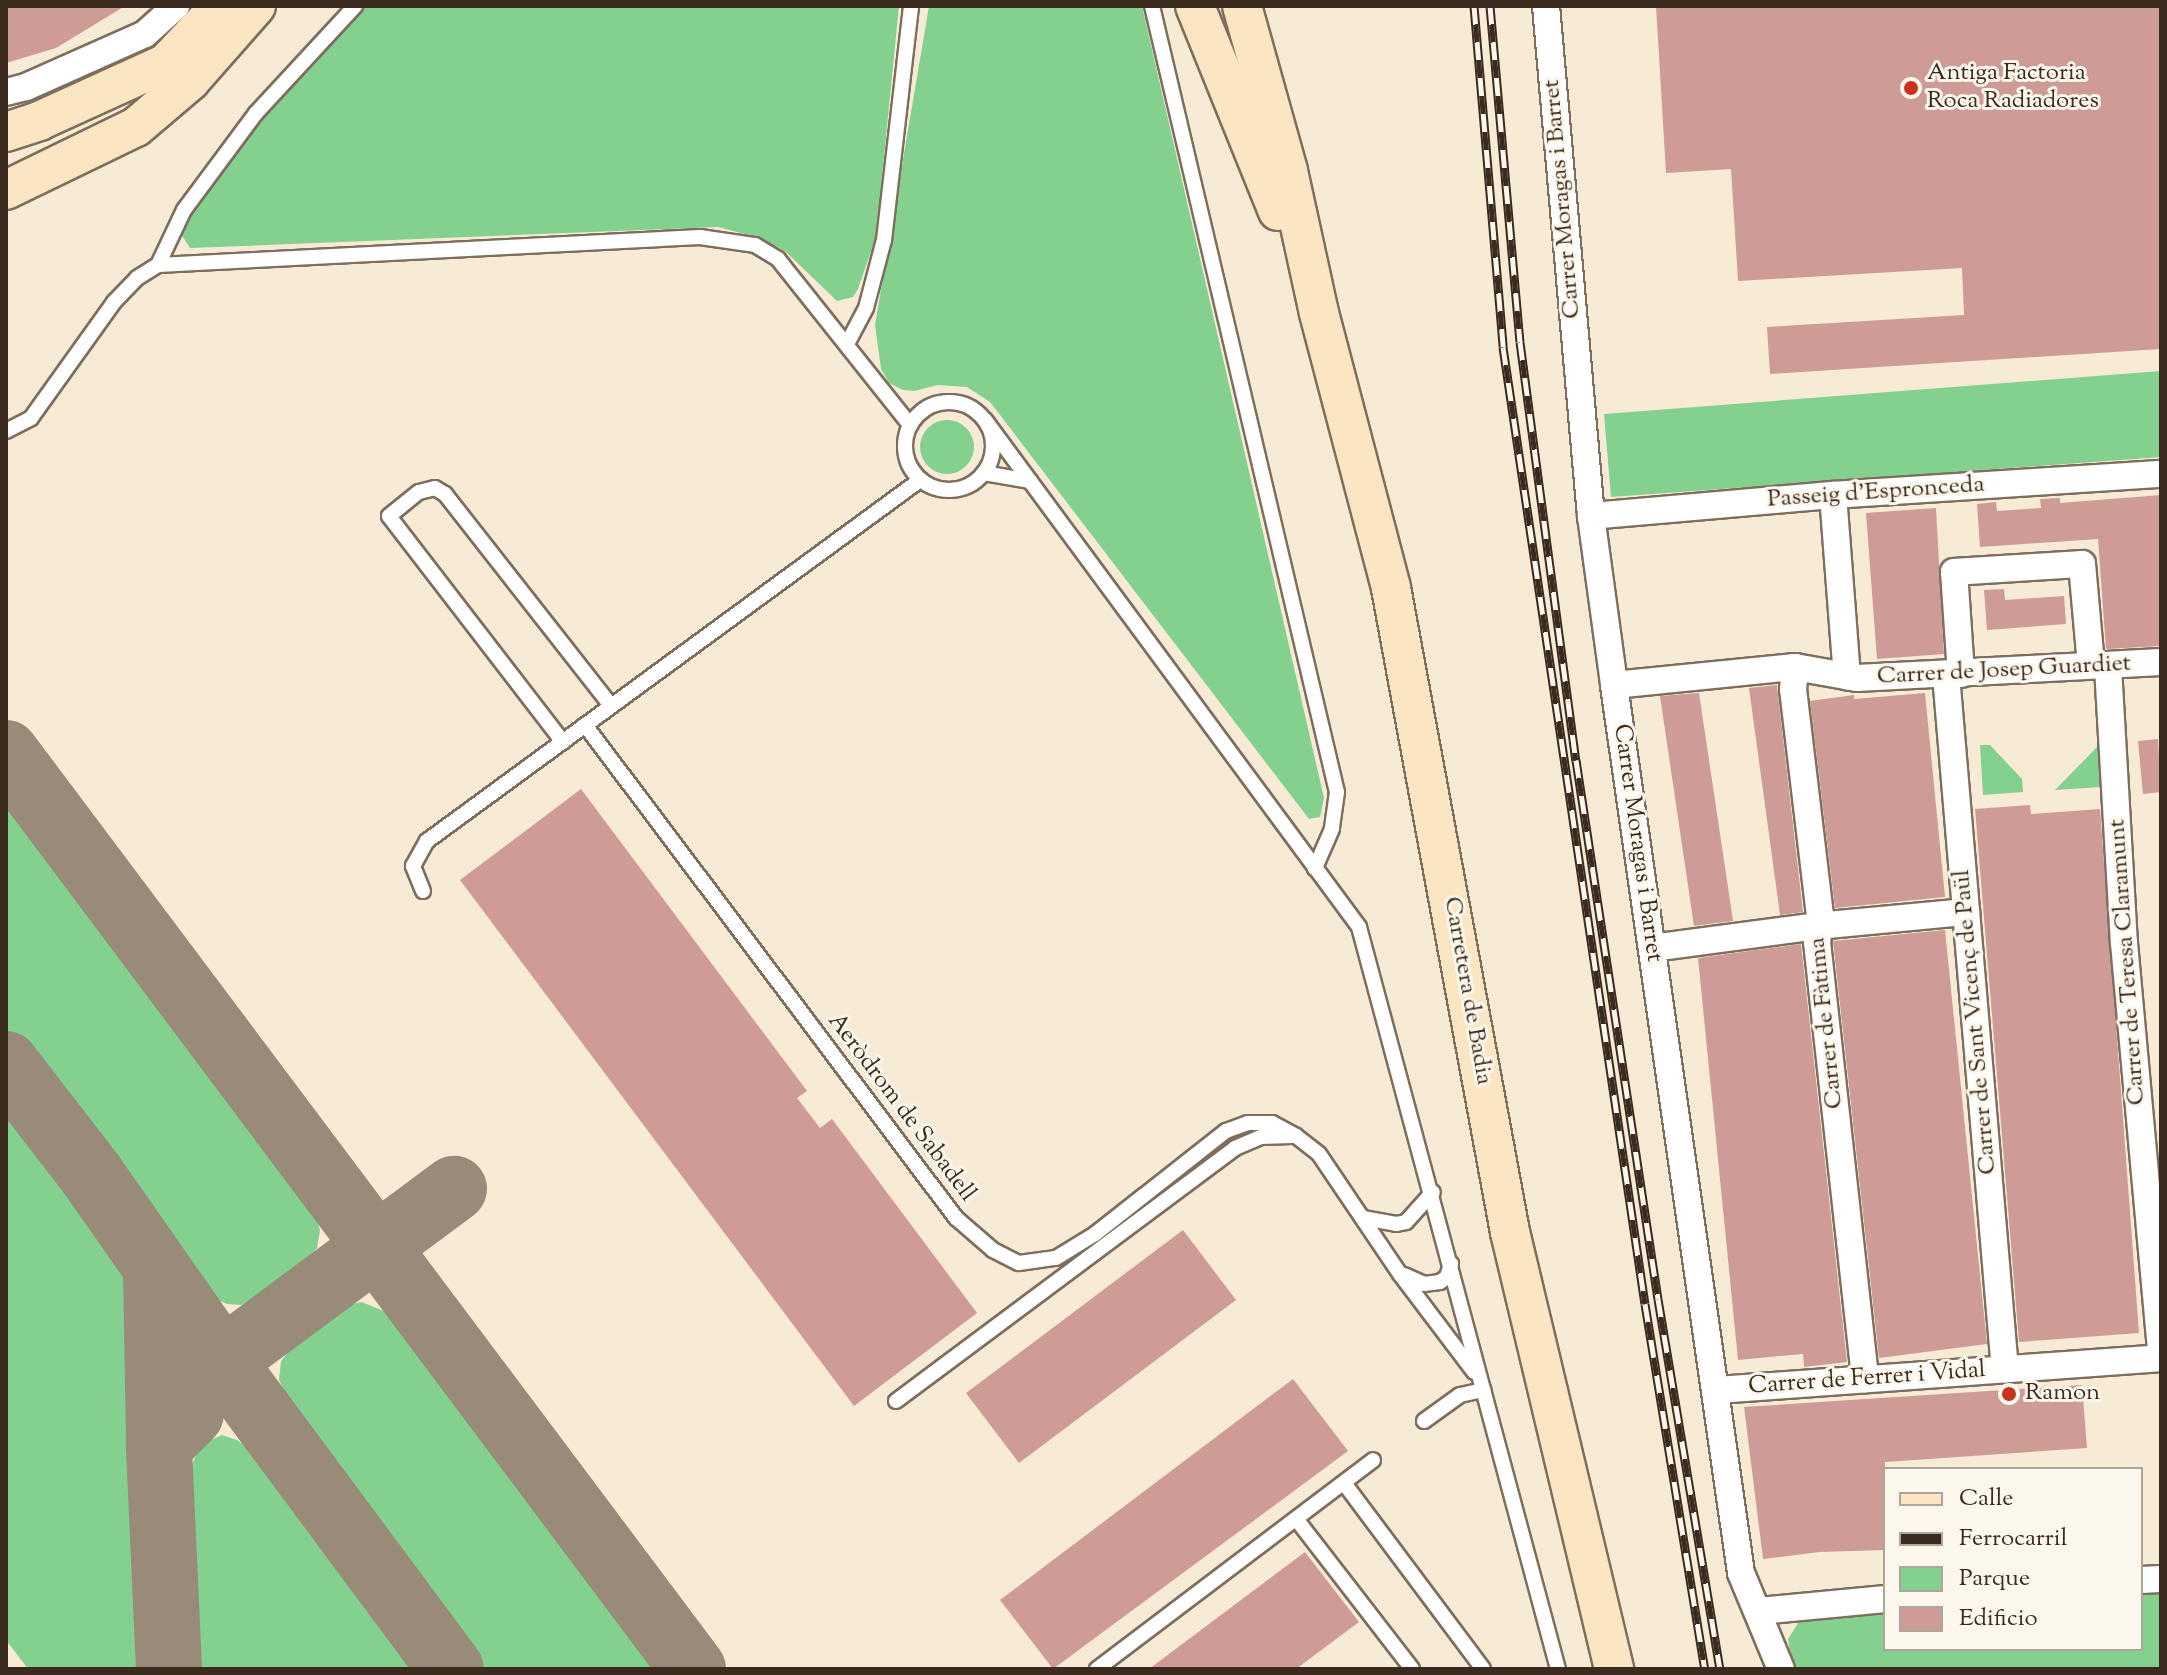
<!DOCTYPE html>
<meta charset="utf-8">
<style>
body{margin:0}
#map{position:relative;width:2167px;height:1675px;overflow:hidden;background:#f7ebd6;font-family:"Sorts Mill Goudy",serif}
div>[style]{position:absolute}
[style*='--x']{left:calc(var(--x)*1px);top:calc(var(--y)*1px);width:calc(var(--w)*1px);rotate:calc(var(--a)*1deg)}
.green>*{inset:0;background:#83d08f}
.round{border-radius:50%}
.taxiway>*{height:66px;margin:-33px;padding:0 33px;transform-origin:33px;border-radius:33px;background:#998a7a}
.building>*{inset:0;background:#ce9b97}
.roads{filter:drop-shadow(2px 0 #7d6e5e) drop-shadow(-2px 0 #7d6e5e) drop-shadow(0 2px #7d6e5e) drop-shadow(0 -2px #7d6e5e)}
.lane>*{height:14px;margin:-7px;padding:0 7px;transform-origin:7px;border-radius:7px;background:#fff}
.lane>.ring{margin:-7px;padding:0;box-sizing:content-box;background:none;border:14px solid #fff;border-radius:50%}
.street>*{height:26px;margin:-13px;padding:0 13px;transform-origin:13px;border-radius:13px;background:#fff}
.secondary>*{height:38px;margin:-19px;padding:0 19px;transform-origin:19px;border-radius:19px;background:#fbe6c3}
.rail>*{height:9px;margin-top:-4.5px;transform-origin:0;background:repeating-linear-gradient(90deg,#fbf7ec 0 18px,#3b2a1e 0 36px);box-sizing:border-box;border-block:2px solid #3b2a1e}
.dots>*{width:22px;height:22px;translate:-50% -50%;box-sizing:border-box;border:4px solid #fbf7ec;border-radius:50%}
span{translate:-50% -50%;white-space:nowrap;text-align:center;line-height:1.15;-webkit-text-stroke:6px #fbf7ec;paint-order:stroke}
.poi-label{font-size:24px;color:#3b2a1e}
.left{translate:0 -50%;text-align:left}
.street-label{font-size:24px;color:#3b2a1e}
.frame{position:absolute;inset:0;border:8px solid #3b2a1e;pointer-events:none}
.legend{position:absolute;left:1883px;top:1467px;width:260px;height:184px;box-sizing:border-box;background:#fbf7ec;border:2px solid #aea59a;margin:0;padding:10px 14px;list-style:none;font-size:24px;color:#3b2a1e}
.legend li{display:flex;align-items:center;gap:16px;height:40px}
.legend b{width:40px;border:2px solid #aea59a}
</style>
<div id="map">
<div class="green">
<i style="clip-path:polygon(361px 6px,899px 6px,876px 237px,858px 289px,853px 297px,837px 301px,785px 251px,760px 238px,718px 227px,190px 248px,181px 234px,198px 201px,286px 86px)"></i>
<i style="clip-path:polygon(929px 6px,1142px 6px,1324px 798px,1320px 817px,1309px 819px,990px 402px,967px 387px,938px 385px,914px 391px,903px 390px,889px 383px,881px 369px,875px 325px)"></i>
<i style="clip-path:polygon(2161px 371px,2161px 457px,1611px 497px,1604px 414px)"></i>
<i class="round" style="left:920px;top:420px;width:54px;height:54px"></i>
<i style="clip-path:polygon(1980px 745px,1990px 745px,2022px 779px,2023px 792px,1983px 795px)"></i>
<i style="clip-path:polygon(2098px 746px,2101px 787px,2055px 790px)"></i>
<i style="clip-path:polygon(6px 787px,263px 1129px,309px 1199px,320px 1230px,317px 1248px,297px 1274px,268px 1293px,241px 1305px,227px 1304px,216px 1299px,164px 1251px,6px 1039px)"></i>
<i style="clip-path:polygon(6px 1108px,109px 1246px,131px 1285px,138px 1383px,144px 1669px,28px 1669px,6px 1640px)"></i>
<i style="clip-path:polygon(362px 1302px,393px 1315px,447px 1373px,669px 1669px,479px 1669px,312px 1446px,279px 1380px,281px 1361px,313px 1323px,343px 1306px)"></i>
<i style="clip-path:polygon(222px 1435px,237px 1440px,255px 1453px,290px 1487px,428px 1669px,193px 1669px,186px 1573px,186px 1506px,192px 1465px,200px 1445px)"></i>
<i style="clip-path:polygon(2161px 1591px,2161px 1669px,1793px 1669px,1788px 1639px,1800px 1620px,1885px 1612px,1885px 1649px,2141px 1649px,2141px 1592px)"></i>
</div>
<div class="taxiway">
<i style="--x:6;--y:753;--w:1145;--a:53.13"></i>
<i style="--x:6;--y:1064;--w:139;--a:52.3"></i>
<i style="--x:91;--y:1174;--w:228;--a:55"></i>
<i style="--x:222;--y:1361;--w:384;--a:53.4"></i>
<i style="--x:156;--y:1269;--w:177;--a:89"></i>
<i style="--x:159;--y:1446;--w:60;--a:-61.3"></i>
<i style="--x:188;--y:1393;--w:47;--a:-43.3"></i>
<i style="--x:222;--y:1361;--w:289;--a:-36.6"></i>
<i style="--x:169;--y:1669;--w:223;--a:-92.6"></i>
<i style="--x:159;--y:1446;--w:45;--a:-45"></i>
</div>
<div class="building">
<i style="clip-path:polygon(6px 6px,125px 6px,56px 48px,6px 63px)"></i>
<i style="clip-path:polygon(1656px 6px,2161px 6px,2161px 349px,1770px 374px,1767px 327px,1964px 315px,1962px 268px,1738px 281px,1731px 169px,1666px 173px)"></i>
<i style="clip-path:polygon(2161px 495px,2161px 646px,2106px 649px,2098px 539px,1980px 547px,1977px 504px,1996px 502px,1997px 511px,2041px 508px,2040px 499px,2060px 498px,2060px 503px)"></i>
<i style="clip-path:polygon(1936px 508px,1944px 654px,1877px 659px,1866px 513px)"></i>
<i style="clip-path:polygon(2004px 589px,2005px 600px,2064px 596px,2066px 624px,1987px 630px,1984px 590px)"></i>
<i style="clip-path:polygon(1777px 685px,1803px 912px,1780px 915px,1749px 688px)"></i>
<i style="clip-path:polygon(1699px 693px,1733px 921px,1694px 926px,1660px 696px)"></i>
<i style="clip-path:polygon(1925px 693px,1945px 897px,1835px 908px,1810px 701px,1854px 695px,1854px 699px)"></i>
<i style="clip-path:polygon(2158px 739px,2161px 792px,2143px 794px,2138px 741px)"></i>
<i style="clip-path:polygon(581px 789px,807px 1091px,797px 1098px,820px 1128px,832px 1119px,977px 1313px,854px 1406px,460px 880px)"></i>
<i style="clip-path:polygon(2030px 805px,2031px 814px,2100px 809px,2139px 1333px,2019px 1342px,1975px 809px)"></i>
<i style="clip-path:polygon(1945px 930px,1987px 1344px,1879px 1358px,1833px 941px)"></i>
<i style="clip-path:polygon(1801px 944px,1847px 1362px,1804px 1367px,1803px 1354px,1738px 1360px,1698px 958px)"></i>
<i style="clip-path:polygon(1183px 1230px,1236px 1300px,1019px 1463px,966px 1393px)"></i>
<i style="clip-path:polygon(1293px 1379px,1348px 1451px,1053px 1669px,1000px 1600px)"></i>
<i style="clip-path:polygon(2082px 1385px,2087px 1448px,1885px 1462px,1885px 1550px,1819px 1552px,1763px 1559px,1744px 1407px)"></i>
<i style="clip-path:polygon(1305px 1552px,1359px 1622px,1296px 1669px,1149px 1669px)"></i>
</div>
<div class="roads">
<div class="lane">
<i style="--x:1152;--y:6;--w:807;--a:76.76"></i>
<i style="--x:1337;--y:792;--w:37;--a:98"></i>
<i style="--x:1332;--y:829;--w:43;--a:113.6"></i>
<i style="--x:158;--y:265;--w:61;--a:-64.7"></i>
<i style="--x:184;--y:210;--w:121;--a:-53.4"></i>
<i style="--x:256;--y:113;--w:146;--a:-47.2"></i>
<i style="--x:847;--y:344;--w:41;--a:-62.2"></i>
<i style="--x:866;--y:308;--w:70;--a:-75.2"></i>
<i style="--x:884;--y:240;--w:236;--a:-83.4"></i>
<i class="ring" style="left:905px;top:402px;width:74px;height:74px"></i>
<i style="--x:985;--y:420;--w:630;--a:53.58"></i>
<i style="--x:1359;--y:927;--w:768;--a:74.99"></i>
<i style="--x:6;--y:431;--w:28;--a:-27"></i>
<i style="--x:31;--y:418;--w:143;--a:-54.4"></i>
<i style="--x:114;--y:302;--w:33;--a:-46"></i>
<i style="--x:137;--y:278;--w:25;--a:-32"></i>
<i style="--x:158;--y:265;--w:543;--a:-2.96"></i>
<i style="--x:700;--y:237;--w:56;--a:8.3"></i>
<i style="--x:755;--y:245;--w:27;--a:31"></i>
<i style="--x:778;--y:259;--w:212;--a:51.5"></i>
<i style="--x:984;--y:473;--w:47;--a:9.9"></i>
<i style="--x:585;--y:725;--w:617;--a:53.04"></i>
<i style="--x:956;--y:1218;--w:49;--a:40.9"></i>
<i style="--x:993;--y:1250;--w:29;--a:27"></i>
<i style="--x:1019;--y:1263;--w:37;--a:-8"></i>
<i style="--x:1056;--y:1258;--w:46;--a:-31.6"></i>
<i style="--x:1095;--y:1234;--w:167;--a:-38.2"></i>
<i style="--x:1226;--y:1131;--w:23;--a:-20"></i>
<i style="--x:1248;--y:1123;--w:24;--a:0"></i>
<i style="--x:1272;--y:1123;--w:27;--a:28"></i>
<i style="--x:1296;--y:1136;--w:29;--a:38"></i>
<i style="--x:1319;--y:1154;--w:145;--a:56"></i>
<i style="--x:1400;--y:1274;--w:123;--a:52.9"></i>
<i style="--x:563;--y:742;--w:285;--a:-127.6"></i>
<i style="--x:389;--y:516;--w:38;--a:-39"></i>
<i style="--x:419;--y:492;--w:16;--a:-14"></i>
<i style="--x:435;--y:488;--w:12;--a:31"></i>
<i style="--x:445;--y:494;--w:269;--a:51.9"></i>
<i style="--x:423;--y:891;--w:27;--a:-112"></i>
<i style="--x:413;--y:866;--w:29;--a:-61"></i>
<i style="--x:427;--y:841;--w:611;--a:-36.21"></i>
<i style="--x:1363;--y:1218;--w:34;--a:10"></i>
<i style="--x:1396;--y:1224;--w:10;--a:-11"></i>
<i style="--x:1406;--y:1222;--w:40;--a:-48"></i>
<i style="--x:1404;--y:1275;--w:22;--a:24"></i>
<i style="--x:1424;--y:1284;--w:16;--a:-7"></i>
<i style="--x:1440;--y:1282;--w:9;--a:-36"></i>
<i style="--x:1447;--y:1277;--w:14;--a:-73"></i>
<i style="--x:896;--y:1401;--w:423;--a:-36.7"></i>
<i style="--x:1235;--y:1148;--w:28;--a:-23"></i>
<i style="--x:1261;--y:1137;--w:31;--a:-2"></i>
<i style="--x:1424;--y:1421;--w:44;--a:-35.8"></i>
<i style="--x:1460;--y:1395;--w:24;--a:-12"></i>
<i style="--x:1344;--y:1483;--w:232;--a:53.2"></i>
<i style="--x:1297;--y:1520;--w:188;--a:52.3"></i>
<i style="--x:1097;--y:1669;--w:346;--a:-37.1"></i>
</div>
<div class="street">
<i style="--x:1546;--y:6;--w:512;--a:84.96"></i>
<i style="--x:1591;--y:516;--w:171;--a:82.2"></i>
<i style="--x:1614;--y:685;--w:897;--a:81.86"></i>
<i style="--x:1741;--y:1573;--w:104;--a:67.4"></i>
<i style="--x:6;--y:92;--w:21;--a:-14"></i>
<i style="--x:26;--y:87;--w:130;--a:-24"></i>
<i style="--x:145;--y:34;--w:42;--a:-42.1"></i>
<i style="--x:1833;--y:495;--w:182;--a:85.6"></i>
<i style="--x:1591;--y:516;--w:243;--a:-5"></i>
<i style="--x:1833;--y:495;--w:329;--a:-3.7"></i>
<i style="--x:1795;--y:667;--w:22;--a:95"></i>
<i style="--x:1793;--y:689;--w:228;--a:83.2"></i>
<i style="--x:1820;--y:915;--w:27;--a:96"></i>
<i style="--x:1817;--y:942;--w:440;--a:83.7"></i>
<i style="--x:2108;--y:667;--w:276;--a:86.7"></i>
<i style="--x:2124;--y:943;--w:411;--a:84.8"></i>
<i style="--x:1961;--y:674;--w:102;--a:-93.9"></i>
<i style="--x:1954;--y:572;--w:128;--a:-3.6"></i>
<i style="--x:2082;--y:564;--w:101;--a:84.9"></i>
<i style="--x:1946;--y:675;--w:697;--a:85.15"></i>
<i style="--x:1614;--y:685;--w:182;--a:-5.7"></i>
<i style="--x:1795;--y:667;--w:63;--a:10.1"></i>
<i style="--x:1857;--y:678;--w:304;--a:-3"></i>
<i style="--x:1652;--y:948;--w:166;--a:-7.6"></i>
<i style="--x:1817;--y:926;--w:150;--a:-5.4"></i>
<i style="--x:1716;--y:1390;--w:446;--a:-4.1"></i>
<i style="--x:2141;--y:1580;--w:20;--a:-3"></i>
<i style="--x:1759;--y:1611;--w:127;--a:-5.4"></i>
</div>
<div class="secondary">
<i style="--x:1195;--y:6;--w:221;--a:68"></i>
<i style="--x:1242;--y:6;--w:171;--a:74.4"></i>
<i style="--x:1288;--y:171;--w:145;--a:77.7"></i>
<i style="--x:1319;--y:313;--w:284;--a:75.3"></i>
<i style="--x:1391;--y:588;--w:655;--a:79.53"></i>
<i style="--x:1510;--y:1232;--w:449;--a:76.6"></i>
<i style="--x:6;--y:132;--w:35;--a:-18"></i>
<i style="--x:39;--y:121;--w:140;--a:-24.5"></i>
<i style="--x:166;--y:63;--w:79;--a:-46.5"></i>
<i style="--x:6;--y:190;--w:144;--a:-25.9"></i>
<i style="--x:136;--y:127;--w:71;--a:-40.4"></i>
<i style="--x:190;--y:81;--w:100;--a:-48.7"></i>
</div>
</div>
<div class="rail">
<i style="--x:1474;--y:6;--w:342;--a:85.1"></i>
<i style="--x:1503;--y:347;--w:967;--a:81.56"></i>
<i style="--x:1645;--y:1304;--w:370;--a:80.7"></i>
<i style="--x:1490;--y:6;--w:337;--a:84.9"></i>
<i style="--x:1520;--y:342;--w:422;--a:82.4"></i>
<i style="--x:1576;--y:760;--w:545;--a:81.35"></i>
<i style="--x:1658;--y:1299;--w:375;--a:80.5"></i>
</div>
<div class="dots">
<i style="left:1911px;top:88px;background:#c8321e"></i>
<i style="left:2009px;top:1394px;background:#c8321e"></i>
</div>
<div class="poi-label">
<span class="left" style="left:1927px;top:88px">Antiga Factoria<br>Roca Radiadores</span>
<span class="left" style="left:2025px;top:1394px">Ramon</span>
</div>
<div class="street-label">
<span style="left:1563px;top:199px;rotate:-95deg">Carrer Moragas i Barret</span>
<span style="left:1876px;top:493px;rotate:-4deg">Passeig d'Espronceda</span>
<span style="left:2004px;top:671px;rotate:-3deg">Carrer de Josep Guardiet</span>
<span style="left:1637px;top:843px;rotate:82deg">Carrer Moragas i Barret</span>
<span style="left:2128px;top:962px;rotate:-94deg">Carrer de Teresa Claramunt</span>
<span style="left:1467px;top:991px;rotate:80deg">Carretera de Badia</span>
<span style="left:1976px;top:1022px;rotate:-95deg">Carrer de Sant Vicenç de Paül</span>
<span style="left:1827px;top:1023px;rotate:-96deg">Carrer de Fàtima</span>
<span style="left:901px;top:1108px;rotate:53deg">Aeròdrom de Sabadell</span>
<span style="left:1867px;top:1379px;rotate:-4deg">Carrer de Ferrer i Vidal</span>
</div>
<div class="frame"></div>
<ul class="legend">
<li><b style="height:10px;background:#fbe6c3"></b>Calle</li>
<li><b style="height:10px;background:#3b2a1e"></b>Ferrocarril</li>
<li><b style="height:22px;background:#83d08f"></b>Parque</li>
<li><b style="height:22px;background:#ce9b97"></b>Edificio</li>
</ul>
</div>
